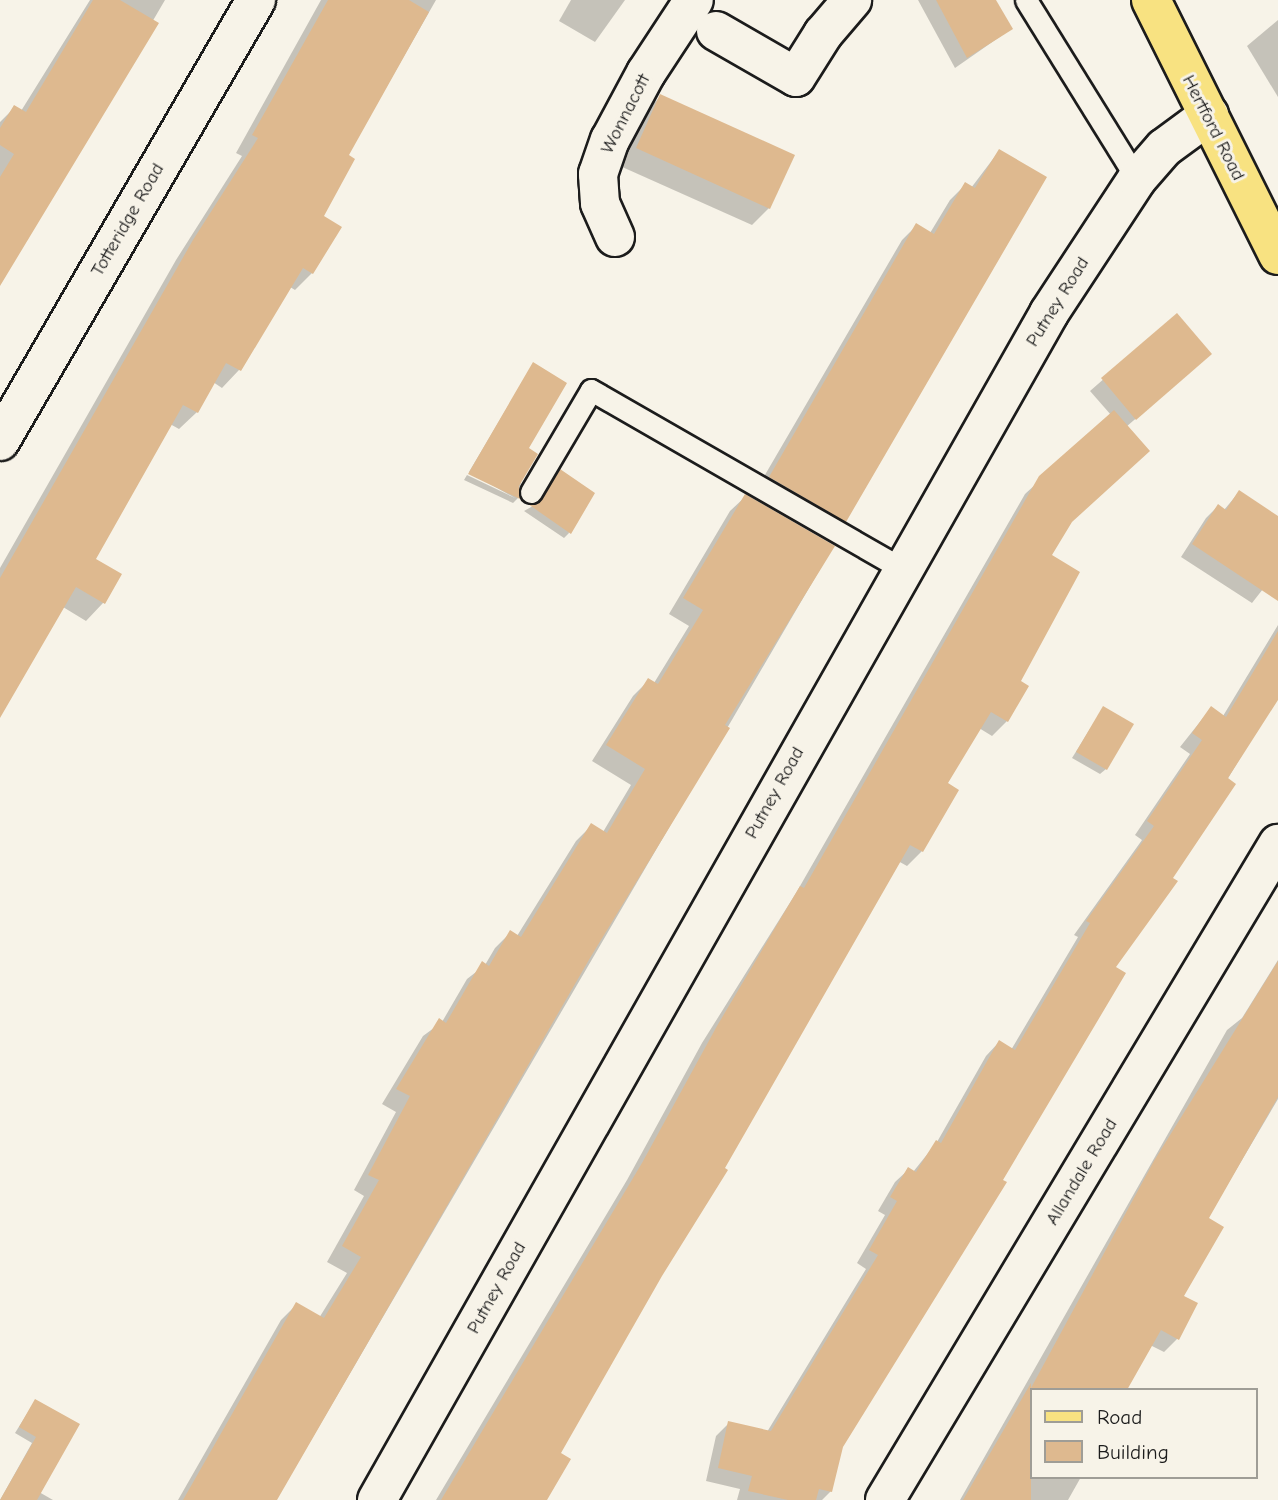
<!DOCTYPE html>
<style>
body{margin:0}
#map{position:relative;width:1278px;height:1500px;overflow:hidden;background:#f7f3e8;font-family:"Comic Neue",sans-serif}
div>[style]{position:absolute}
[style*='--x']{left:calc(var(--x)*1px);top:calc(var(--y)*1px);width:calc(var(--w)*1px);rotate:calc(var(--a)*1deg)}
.shadow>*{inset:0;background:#0003}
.building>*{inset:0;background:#deb98f}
.roads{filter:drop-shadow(2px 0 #1c1c1c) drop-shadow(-2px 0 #1c1c1c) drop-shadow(0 2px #1c1c1c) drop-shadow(0 -2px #1c1c1c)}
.service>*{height:21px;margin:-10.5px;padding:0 10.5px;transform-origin:10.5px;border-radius:10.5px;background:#f7f3e8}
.minor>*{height:38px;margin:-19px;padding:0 19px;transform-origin:19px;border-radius:19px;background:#f7f3e8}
.primary>*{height:38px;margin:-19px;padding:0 19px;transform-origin:19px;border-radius:19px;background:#f8e281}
span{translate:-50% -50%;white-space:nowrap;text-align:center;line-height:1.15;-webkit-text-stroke:6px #f7f3e8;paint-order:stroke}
.street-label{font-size:19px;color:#1c1c1c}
.legend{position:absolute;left:1030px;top:1388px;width:228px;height:91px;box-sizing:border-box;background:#f7f3e8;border:2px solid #9f9d96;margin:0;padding:9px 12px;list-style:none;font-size:21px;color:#1c1c1c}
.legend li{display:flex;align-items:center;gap:14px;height:35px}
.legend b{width:35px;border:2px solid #9f9d96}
</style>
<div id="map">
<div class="shadow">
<i style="clip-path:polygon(90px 0,165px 0,0 282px,0 122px,15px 107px,21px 111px)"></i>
<i style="clip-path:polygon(321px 0,436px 0,347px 156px,322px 216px,312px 273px,295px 290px,290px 287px,239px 370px,222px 388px,213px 382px,197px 412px,179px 429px,170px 424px,94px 559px,120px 575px,103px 603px,86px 621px,63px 607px,0 716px,0 568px,176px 260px,242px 156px,236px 153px)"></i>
<i style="clip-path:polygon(571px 0,625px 0,595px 42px,559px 21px)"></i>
<i style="clip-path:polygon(918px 0,994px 0,1011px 29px,955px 68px)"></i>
<i style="clip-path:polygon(1278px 20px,1278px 97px,1247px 46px)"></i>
<i style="clip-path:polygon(661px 96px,769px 208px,752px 225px,620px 166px,643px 114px)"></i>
<i style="clip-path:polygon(999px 151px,845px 521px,830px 535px,755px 492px,902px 240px,917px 225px,930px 233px,950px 200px,965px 185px,971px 188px)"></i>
<i style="clip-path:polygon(1177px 315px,1198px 365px,1126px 427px,1049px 556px,1007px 721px,992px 736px,979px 728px,945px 784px,957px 791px,922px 851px,907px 866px,898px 861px,558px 1454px,545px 1500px,436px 1500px,627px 1180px,702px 1043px,796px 893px,1025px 494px,1111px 415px,1090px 391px)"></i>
<i style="clip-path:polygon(533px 364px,527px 449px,518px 498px,513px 503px,464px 480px,467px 475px,515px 498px,469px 472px)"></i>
<i style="clip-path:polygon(560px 471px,569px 533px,564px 538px,524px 511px,540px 502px)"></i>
<i style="clip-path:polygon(1239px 492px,1278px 518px,1278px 570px,1252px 603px,1181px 557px,1206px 518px,1218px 506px,1224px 510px)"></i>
<i style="clip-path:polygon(746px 496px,833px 547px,276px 1500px,178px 1500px,281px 1320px,296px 1305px,319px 1318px,347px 1273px,327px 1262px,364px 1196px,354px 1190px,396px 1112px,382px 1104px,423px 1036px,442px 1022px,467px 979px,485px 965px,495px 948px,511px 932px,517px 936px,576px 841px,591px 826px,603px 832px,631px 785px,592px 761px,633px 696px,649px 680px,654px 683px,689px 626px,669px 614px,730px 511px)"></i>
<i style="clip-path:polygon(1278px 625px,1278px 695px,1114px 968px,841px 1446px,831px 1491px,822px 1500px,737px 1500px,740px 1489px,706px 1481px,716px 1436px,729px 1423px,767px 1432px,866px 1269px,857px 1263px,885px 1215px,878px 1211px,895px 1182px,909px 1169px,913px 1172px,937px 1142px,986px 1056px,999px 1042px,1011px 1050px,1078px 937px,1074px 935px,1142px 840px,1135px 835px,1190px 754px,1180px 747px,1211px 708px,1223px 716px)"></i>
<i style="clip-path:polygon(1103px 708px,1106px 769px,1100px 774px,1072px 758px)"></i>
<i style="clip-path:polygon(1278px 960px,1278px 1099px,1207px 1219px,1182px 1296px,1177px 1339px,1164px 1352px,1150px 1345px,1031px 1390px,1031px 1477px,1081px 1477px,1068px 1500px,960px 1500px,1227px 1030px,1242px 1018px)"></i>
<i style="clip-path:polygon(35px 1401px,39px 1492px,53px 1500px,0 1500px,32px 1443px,15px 1433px)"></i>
</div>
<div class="building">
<i style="clip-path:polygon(93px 0,120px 0,159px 23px,0 286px,0 177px,14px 154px,0 145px,0 128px,14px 105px,26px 112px)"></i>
<i style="clip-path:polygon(328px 0,409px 0,429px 12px,349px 155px,355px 159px,324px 216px,342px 227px,313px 274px,303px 268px,241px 371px,226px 363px,198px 413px,183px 405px,96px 559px,122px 574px,105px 604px,76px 587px,0 718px,0 578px,193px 240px,258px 138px,252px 135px)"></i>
<i style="clip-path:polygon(936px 0,996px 0,1013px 29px,967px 58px)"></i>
<i style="clip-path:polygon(660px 94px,795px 155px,770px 209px,636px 148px)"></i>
<i style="clip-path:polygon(999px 149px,1047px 177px,846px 522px,769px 477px,916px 223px,934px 234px,965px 182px,975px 188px)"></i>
<i style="clip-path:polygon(1177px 313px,1212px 354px,1136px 420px,1101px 378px)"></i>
<i style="clip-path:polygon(533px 362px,567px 383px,529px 448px,538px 454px,519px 486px,520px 499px,468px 474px)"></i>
<i style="clip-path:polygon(1114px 410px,1150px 451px,1072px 522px,1052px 555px,1080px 572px,1021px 681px,1029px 686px,1008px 722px,991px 712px,948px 783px,959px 790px,923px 852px,910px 845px,725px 1168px,728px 1170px,662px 1276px,561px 1453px,571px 1459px,547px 1500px,441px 1500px,642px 1163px,717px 1026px,800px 886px,804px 888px,1039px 476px)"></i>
<i style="clip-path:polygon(560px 469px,595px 493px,571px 534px,528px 504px,542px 499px)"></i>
<i style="clip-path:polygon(1239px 490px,1278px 516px,1278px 601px,1192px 544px,1218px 504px,1226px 510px)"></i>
<i style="clip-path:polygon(745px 494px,835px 546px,725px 725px,730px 728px,590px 958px,277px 1500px,183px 1500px,296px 1302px,324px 1318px,361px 1257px,342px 1246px,379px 1180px,368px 1175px,410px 1096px,396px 1089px,439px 1018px,446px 1023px,482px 961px,489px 966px,510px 930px,521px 937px,591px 823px,607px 833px,645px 769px,606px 745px,648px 678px,658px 684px,703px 610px,683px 598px)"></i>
<i style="clip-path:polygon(1278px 631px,1278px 700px,1228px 778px,1236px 784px,1173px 878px,1178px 881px,1116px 967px,1126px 973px,1003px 1180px,1007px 1182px,843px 1447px,832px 1492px,819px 1489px,816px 1500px,788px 1500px,748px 1491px,752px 1476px,718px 1468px,728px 1421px,771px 1431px,878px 1255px,869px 1250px,897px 1201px,890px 1197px,908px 1167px,916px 1172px,936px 1140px,941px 1143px,999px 1040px,1015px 1050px,1090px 923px,1086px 921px,1154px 826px,1147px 821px,1202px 740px,1192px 733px,1211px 706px,1226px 717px)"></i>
<i style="clip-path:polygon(1103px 706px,1134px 724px,1107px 770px,1076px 752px)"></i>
<i style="clip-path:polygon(1278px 961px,1278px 1097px,1209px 1218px,1224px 1227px,1184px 1296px,1198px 1303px,1179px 1340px,1161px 1330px,1127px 1390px,1031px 1390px,1031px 1500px,963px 1500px,1031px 1383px,1031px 1388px,1154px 1161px)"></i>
<i style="clip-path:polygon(35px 1399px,80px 1424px,37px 1500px,0 1500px,36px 1437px,19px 1427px)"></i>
</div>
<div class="roads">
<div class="service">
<i style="--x:1026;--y:0;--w:211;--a:58.2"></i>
<i style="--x:531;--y:492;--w:118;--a:-59.5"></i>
<i style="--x:591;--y:390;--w:357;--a:29.9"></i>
</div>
<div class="minor">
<i style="--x:716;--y:31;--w:92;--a:29.9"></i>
<i style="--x:796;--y:77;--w:51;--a:-57.9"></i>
<i style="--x:823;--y:34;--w:45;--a:-49.5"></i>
<i style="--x:615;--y:237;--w:37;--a:-114"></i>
<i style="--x:600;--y:203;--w:29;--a:-94"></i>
<i style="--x:598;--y:174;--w:36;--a:-71"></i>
<i style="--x:610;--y:140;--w:76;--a:-61.8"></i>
<i style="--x:646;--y:73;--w:87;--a:-56.7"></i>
<i style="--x:0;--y:441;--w:510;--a:-59.86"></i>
<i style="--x:377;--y:1500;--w:1364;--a:-60.48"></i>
<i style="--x:1049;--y:313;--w:160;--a:-56.7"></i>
<i style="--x:1137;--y:179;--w:41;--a:-48.9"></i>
<i style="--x:1164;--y:148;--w:56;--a:-36.3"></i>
<i style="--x:885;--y:1500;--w:765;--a:-59.07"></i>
</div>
<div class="primary">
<i style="--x:1151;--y:0;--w:285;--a:63.5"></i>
</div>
</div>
<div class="street-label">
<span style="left:626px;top:114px;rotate:-63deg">Wonnacott</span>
<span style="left:1213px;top:128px;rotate:63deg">Hertford Road</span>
<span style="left:128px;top:220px;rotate:-60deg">Totteridge Road</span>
<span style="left:1058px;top:302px;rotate:-58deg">Putney Road</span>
<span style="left:775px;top:793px;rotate:-61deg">Putney Road</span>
<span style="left:1082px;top:1172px;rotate:-59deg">Allandale Road</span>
<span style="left:497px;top:1288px;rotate:-61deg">Putney Road</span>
</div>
<ul class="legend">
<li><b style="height:9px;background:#f8e281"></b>Road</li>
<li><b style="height:19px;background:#deb98f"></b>Building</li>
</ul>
</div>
